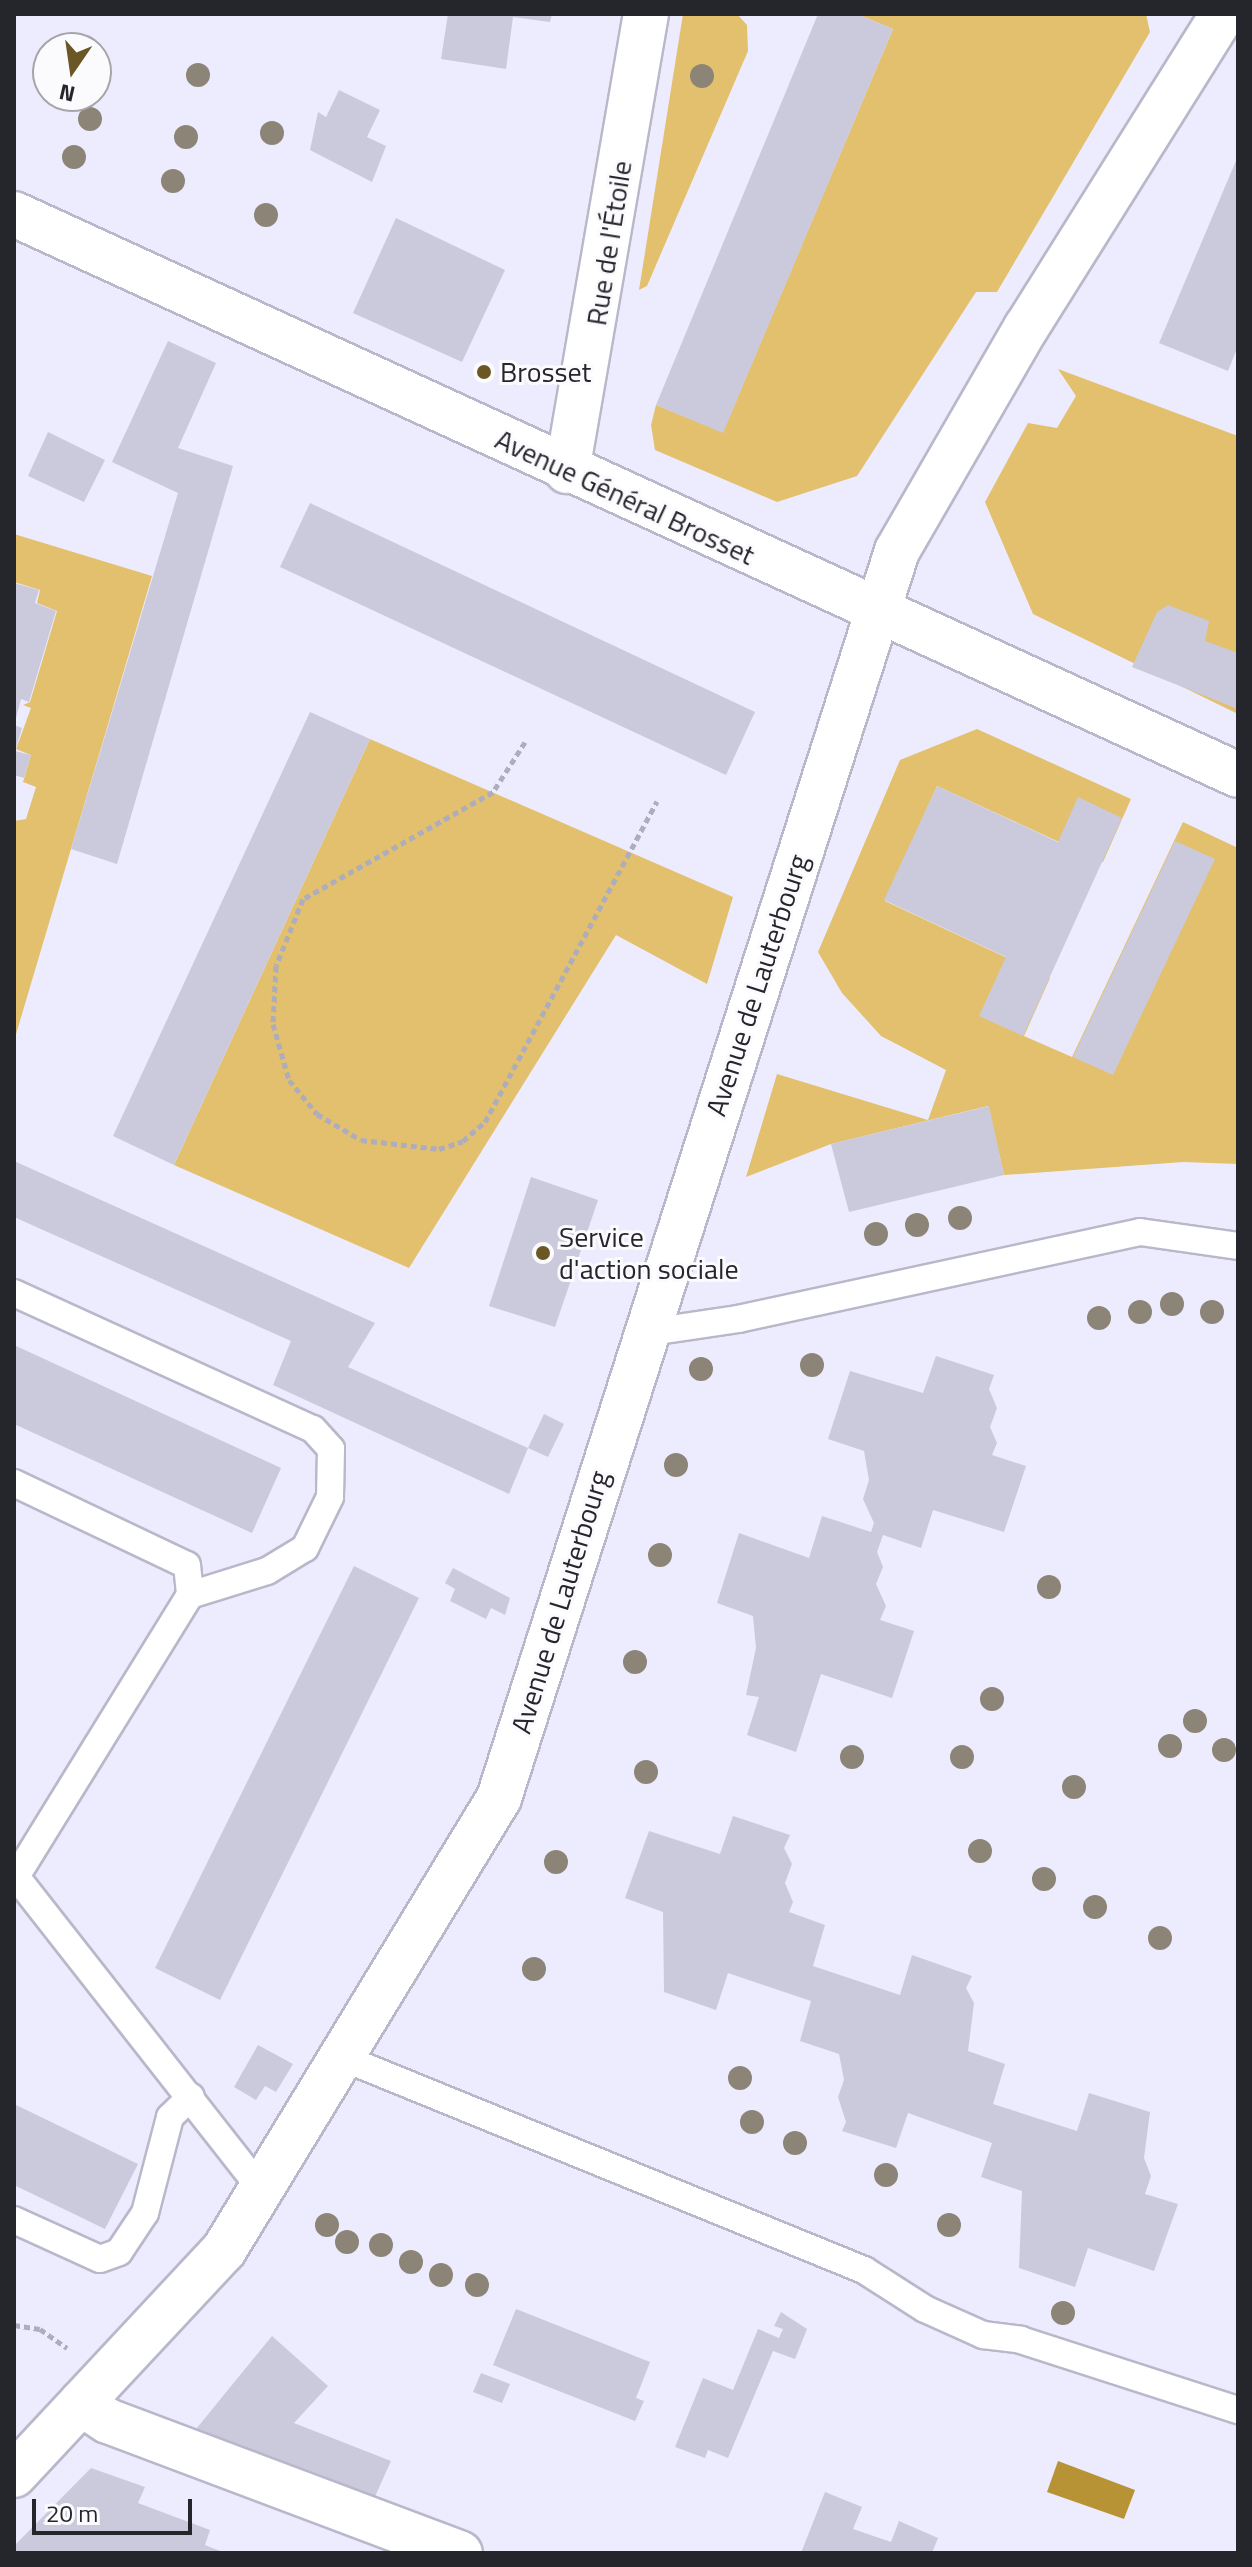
<!DOCTYPE html>
<meta charset="utf-8">
<style>
body{margin:0}
#map{position:relative;width:1252px;height:2567px;overflow:hidden;background:#ececfe;font-family:"Titillium Web",sans-serif}
div>[style]{position:absolute}
[style*='--x']{left:calc(var(--x)*1px);top:calc(var(--y)*1px);width:calc(var(--w)*1px);rotate:calc(var(--a)*1deg)}
.green>*{inset:0;background:#e3c06d}
.water>*{inset:0;background:#b79336}
.building>*{inset:0;background:#cbcadc}
.path>*{height:5px;margin-top:-2.5px;transform-origin:0;background:repeating-linear-gradient(90deg,#adadbb 0 6px,transparent 0 10px)}
.roads{filter:drop-shadow(2px 0 #b9b8ca) drop-shadow(-2px 0 #b9b8ca) drop-shadow(0 2px #b9b8ca) drop-shadow(0 -2px #b9b8ca)}
.lane>*{height:26px;margin:-13px;padding:0 13px;transform-origin:13px;border-radius:13px;background:#fff}
.street>*{height:44px;margin:-22px;padding:0 22px;transform-origin:22px;border-radius:22px;background:#fff}
.secondary>*{height:44px;margin:-22px;padding:0 22px;transform-origin:22px;border-radius:22px;background:#fff}
.trees>*{width:24px;height:24px;margin:-12px;border-radius:50%;background:#8c8476}
.dots>*{width:22px;height:22px;translate:-50% -50%;box-sizing:border-box;border:4px solid #fbfbfe;border-radius:50%}
span{translate:-50% -50%;white-space:nowrap;text-align:center;line-height:1.15;-webkit-text-stroke:6px #fbfbfe;paint-order:stroke}
.street-label{font-size:28px;color:#25252c}
.poi-label{font-size:28px;color:#25252c}
.left{translate:0 -50%;text-align:left}
.frame{position:absolute;inset:0;border:16px solid #25252c;pointer-events:none}
.north{position:absolute;left:32px;top:32px;width:80px;height:80px;box-sizing:border-box;background:#fbfbfe;border:2px solid #a5a5aa;border-radius:50%;rotate:193deg;font-size:22px;font-weight:700;line-height:32px;text-align:center;color:#25252c}
.north::after{content:'';display:block;margin:auto;width:28px;height:36px;background:#6b5725;clip-path:polygon(50% 0,100% 100%,50% 72%,0 100%)}
.scale{position:absolute;left:32px;top:2499px;width:160px;height:36px;box-sizing:border-box;border:4px solid #25252c;border-top:0;padding-left:10px;font-size:24px;line-height:28px;white-space:nowrap;color:#25252c;-webkit-text-stroke:6px #fbfbfe;paint-order:stroke}
</style>
<div id="map">
<div class="green">
<i style="clip-path:polygon(683px 14px,737px 14px,747px 25px,748px 51px,647px 286px,639px 290px)"></i>
<i style="clip-path:polygon(857px 14px,1146px 14px,1150px 32px,997px 292px,976px 292px,857px 476px,777px 502px,655px 450px,651px 425px,656px 405px,723px 432px,893px 29px)"></i>
<i style="clip-path:polygon(1058px 369px,1238px 436px,1238px 714px,1033px 614px,985px 502px,1028px 423px,1057px 428px,1076px 396px)"></i>
<i style="clip-path:polygon(14px 534px,152px 576px,14px 1041px,14px 821px,26px 819px,36px 787px,23px 782px,31px 755px,16px 749px,31px 708px,23px 705px,30px 702px,57px 611px,37px 603px,40px 590px,14px 582px)"></i>
<i style="clip-path:polygon(977px 729px,1131px 799px,1103px 862px,937px 786px,885px 901px,1050px 978px,1024px 1036px,1072px 1057px,1183px 822px,1238px 848px,1238px 1164px,1183px 1162px,1004px 1175px,988px 1106px,831px 1144px,746px 1177px,777px 1074px,928px 1120px,946px 1070px,881px 1036px,842px 993px,818px 952px,900px 760px)"></i>
<i style="clip-path:polygon(370px 739px,733px 897px,707px 984px,616px 935px,409px 1268px,174px 1165px)"></i>
</div>
<div class="water">
<i style="clip-path:polygon(1058px 2461px,1135px 2490px,1124px 2519px,1047px 2492px)"></i>
</div>
<div class="building">
<i style="clip-path:polygon(448px 14px,552px 14px,550px 22px,513px 17px,506px 69px,441px 59px)"></i>
<i style="clip-path:polygon(818px 14px,857px 14px,893px 29px,723px 433px,656px 405px)"></i>
<i style="clip-path:polygon(339px 90px,380px 110px,367px 137px,386px 146px,372px 182px,310px 150px,318px 112px,326px 117px)"></i>
<i style="clip-path:polygon(1238px 156px,1238px 346px,1228px 371px,1159px 343px)"></i>
<i style="clip-path:polygon(396px 218px,505px 270px,462px 362px,353px 313px)"></i>
<i style="clip-path:polygon(168px 341px,216px 363px,178px 448px,233px 466px,117px 864px,71px 849px,178px 493px,112px 462px)"></i>
<i style="clip-path:polygon(48px 432px,105px 460px,84px 502px,28px 476px)"></i>
<i style="clip-path:polygon(310px 503px,755px 712px,726px 775px,280px 567px)"></i>
<i style="clip-path:polygon(14px 583px,39px 590px,35px 603px,56px 611px,29px 702px,21px 699px,15px 722px)"></i>
<i style="clip-path:polygon(1168px 605px,1209px 621px,1205px 641px,1238px 653px,1238px 709px,1132px 667px,1157px 612px)"></i>
<i style="clip-path:polygon(310px 712px,370px 739px,174px 1165px,113px 1136px)"></i>
<i style="clip-path:polygon(14px 725px,22px 728px,15px 751px,31px 755px,24px 778px,14px 775px)"></i>
<i style="clip-path:polygon(937px 786px,1058px 842px,1078px 797px,1122px 818px,1023px 1036px,979px 1016px,1006px 957px,884px 900px)"></i>
<i style="clip-path:polygon(1175px 841px,1215px 859px,1113px 1075px,1073px 1057px)"></i>
<i style="clip-path:polygon(989px 1106px,1004px 1175px,849px 1212px,831px 1144px)"></i>
<i style="clip-path:polygon(14px 1161px,375px 1323px,348px 1367px,528px 1448px,509px 1494px,273px 1385px,291px 1341px,14px 1217px)"></i>
<i style="clip-path:polygon(531px 1177px,598px 1200px,555px 1327px,489px 1306px)"></i>
<i style="clip-path:polygon(14px 1345px,281px 1468px,252px 1533px,14px 1424px)"></i>
<i style="clip-path:polygon(936px 1356px,994px 1375px,989px 1389px,997px 1408px,990px 1427px,997px 1443px,992px 1455px,1026px 1466px,1004px 1532px,933px 1510px,921px 1548px,883px 1535px,877px 1552px,883px 1567px,876px 1584px,886px 1606px,880px 1620px,914px 1631px,892px 1698px,821px 1674px,796px 1752px,747px 1735px,759px 1697px,746px 1695px,756px 1648px,753px 1616px,717px 1603px,739px 1533px,809px 1558px,822px 1516px,871px 1532px,874px 1523px,863px 1499px,869px 1480px,864px 1451px,828px 1439px,850px 1371px,923px 1393px)"></i>
<i style="clip-path:polygon(544px 1414px,564px 1424px,548px 1457px,528px 1448px)"></i>
<i style="clip-path:polygon(354px 1566px,419px 1598px,220px 2000px,155px 1968px)"></i>
<i style="clip-path:polygon(453px 1568px,510px 1598px,505px 1615px,491px 1608px,486px 1619px,450px 1601px,455px 1589px,445px 1583px)"></i>
<i style="clip-path:polygon(733px 1816px,790px 1835px,784px 1848px,792px 1864px,785px 1883px,793px 1902px,789px 1912px,825px 1925px,813px 1966px,900px 1995px,912px 1955px,972px 1976px,966px 1988px,974px 2003px,968px 2051px,1005px 2064px,993px 2104px,1077px 2131px,1089px 2093px,1150px 2112px,1144px 2158px,1151px 2176px,1145px 2194px,1178px 2204px,1154px 2271px,1088px 2248px,1075px 2287px,1019px 2268px,1022px 2191px,981px 2177px,992px 2143px,908px 2113px,896px 2148px,842px 2131px,846px 2122px,838px 2097px,844px 2080px,839px 2054px,800px 2041px,811px 2001px,728px 1973px,716px 2010px,664px 1992px,663px 1912px,625px 1898px,649px 1831px,720px 1854px)"></i>
<i style="clip-path:polygon(258px 2045px,293px 2064px,276px 2092px,265px 2086px,256px 2100px,234px 2087px)"></i>
<i style="clip-path:polygon(14px 2104px,138px 2164px,105px 2229px,14px 2185px)"></i>
<i style="clip-path:polygon(516px 2309px,650px 2362px,636px 2398px,644px 2401px,635px 2421px,493px 2365px)"></i>
<i style="clip-path:polygon(781px 2312px,807px 2329px,795px 2359px,773px 2351px,728px 2458px,708px 2450px,705px 2458px,675px 2447px,703px 2378px,733px 2390px,758px 2329px,779px 2338px,783px 2329px,774px 2326px)"></i>
<i style="clip-path:polygon(272px 2336px,328px 2386px,294px 2423px,391px 2461px,373px 2501px,192px 2434px)"></i>
<i style="clip-path:polygon(481px 2373px,510px 2384px,502px 2403px,473px 2392px)"></i>
<i style="clip-path:polygon(91px 2468px,145px 2487px,138px 2503px,210px 2530px,205px 2545px,225px 2553px,14px 2553px,14px 2546px)"></i>
<i style="clip-path:polygon(825px 2492px,862px 2507px,853px 2529px,891px 2542px,899px 2521px,938px 2538px,932px 2553px,801px 2553px)"></i>
</div>
<div class="path">
<i style="--x:525;--y:742;--w:59;--a:122.6"></i>
<i style="--x:493;--y:792;--w:218;--a:150.6"></i>
<i style="--x:303;--y:899;--w:72;--a:111.9"></i>
<i style="--x:276;--y:966;--w:58;--a:93"></i>
<i style="--x:273;--y:1024;--w:58;--a:74.1"></i>
<i style="--x:289;--y:1080;--w:44;--a:50.5"></i>
<i style="--x:317;--y:1114;--w:51;--a:30.6"></i>
<i style="--x:361;--y:1140;--w:79;--a:6.6"></i>
<i style="--x:439;--y:1149;--w:25;--a:-18"></i>
<i style="--x:463;--y:1141;--w:29;--a:-41"></i>
<i style="--x:485;--y:1122;--w:364;--a:-61.8"></i>
<i style="--x:14;--y:2325;--w:26;--a:9"></i>
<i style="--x:40;--y:2329;--w:33;--a:35"></i>
</div>
<div class="roads">
<div class="lane">
<i style="--x:14;--y:1293;--w:328;--a:24.5"></i>
<i style="--x:313;--y:1429;--w:27;--a:48"></i>
<i style="--x:331;--y:1449;--w:48;--a:91.2"></i>
<i style="--x:330;--y:1497;--w:57;--a:116.1"></i>
<i style="--x:305;--y:1548;--w:44;--a:148.8"></i>
<i style="--x:267;--y:1571;--w:81;--a:162.7"></i>
<i style="--x:644;--y:1333;--w:95;--a:-8.5"></i>
<i style="--x:738;--y:1319;--w:411;--a:-12.2"></i>
<i style="--x:1140;--y:1232;--w:99;--a:8.1"></i>
<i style="--x:14;--y:1483;--w:191;--a:25.4"></i>
<i style="--x:187;--y:1565;--w:30;--a:84"></i>
<i style="--x:190;--y:1595;--w:327;--a:121.7"></i>
<i style="--x:14;--y:1874;--w:400;--a:51.9"></i>
<i style="--x:341;--y:2057;--w:565;--a:22.16"></i>
<i style="--x:864;--y:2270;--w:72;--a:32.6"></i>
<i style="--x:925;--y:2309;--w:64;--a:24.1"></i>
<i style="--x:983;--y:2335;--w:38;--a:7"></i>
<i style="--x:1021;--y:2340;--w:228;--a:17.9"></i>
<i style="--x:14;--y:2220;--w:94;--a:24.4"></i>
<i style="--x:100;--y:2259;--w:20;--a:-20"></i>
<i style="--x:119;--y:2252;--w:47;--a:-56.3"></i>
<i style="--x:145;--y:2213;--w:99;--a:-75.4"></i>
<i style="--x:170;--y:2117;--w:29;--a:-44"></i>
</div>
<div class="street">
<i style="--x:567;--y:471;--w:464;--a:-80.2"></i>
<i style="--x:81;--y:2403;--w:32;--a:34"></i>
<i style="--x:108;--y:2421;--w:376;--a:20.6"></i>
<i style="--x:14;--y:2475;--w:308;--a:-47"></i>
<i style="--x:224;--y:2250;--w:529;--a:-58.68"></i>
<i style="--x:499;--y:1798;--w:1309;--a:-72.3"></i>
<i style="--x:897;--y:551;--w:258;--a:-60"></i>
<i style="--x:1026;--y:328;--w:371;--a:-57.9"></i>
</div>
<div class="secondary">
<i style="--x:14;--y:214;--w:1346;--a:24.62"></i>
</div>
</div>
<div class="trees">
<i style="left:198px;top:75px"></i>
<i style="left:702px;top:76px"></i>
<i style="left:90px;top:119px"></i>
<i style="left:272px;top:133px"></i>
<i style="left:186px;top:137px"></i>
<i style="left:74px;top:157px"></i>
<i style="left:173px;top:181px"></i>
<i style="left:266px;top:215px"></i>
<i style="left:960px;top:1218px"></i>
<i style="left:917px;top:1225px"></i>
<i style="left:876px;top:1234px"></i>
<i style="left:1172px;top:1304px"></i>
<i style="left:1140px;top:1312px"></i>
<i style="left:1212px;top:1312px"></i>
<i style="left:1099px;top:1318px"></i>
<i style="left:812px;top:1365px"></i>
<i style="left:701px;top:1369px"></i>
<i style="left:676px;top:1465px"></i>
<i style="left:660px;top:1555px"></i>
<i style="left:1049px;top:1587px"></i>
<i style="left:635px;top:1662px"></i>
<i style="left:992px;top:1699px"></i>
<i style="left:1195px;top:1721px"></i>
<i style="left:1170px;top:1746px"></i>
<i style="left:1224px;top:1750px"></i>
<i style="left:852px;top:1757px"></i>
<i style="left:962px;top:1757px"></i>
<i style="left:646px;top:1772px"></i>
<i style="left:1074px;top:1787px"></i>
<i style="left:980px;top:1851px"></i>
<i style="left:556px;top:1862px"></i>
<i style="left:1044px;top:1879px"></i>
<i style="left:1095px;top:1907px"></i>
<i style="left:1160px;top:1938px"></i>
<i style="left:534px;top:1969px"></i>
<i style="left:740px;top:2078px"></i>
<i style="left:752px;top:2122px"></i>
<i style="left:795px;top:2143px"></i>
<i style="left:886px;top:2175px"></i>
<i style="left:327px;top:2225px"></i>
<i style="left:949px;top:2225px"></i>
<i style="left:347px;top:2242px"></i>
<i style="left:381px;top:2245px"></i>
<i style="left:411px;top:2262px"></i>
<i style="left:441px;top:2275px"></i>
<i style="left:477px;top:2285px"></i>
<i style="left:1063px;top:2313px"></i>
</div>
<div class="dots">
<i style="left:484px;top:372px;background:#6b5725"></i>
<i style="left:543px;top:1253px;background:#6b5725"></i>
</div>
<div class="street-label">
<span style="left:609px;top:243px;rotate:-81deg">Rue de l'Étoile</span>
<span style="left:625px;top:497px;rotate:25deg">Avenue Général Brosset</span>
<span style="left:757px;top:985px;rotate:-72deg">Avenue de Lauterbourg</span>
<span style="left:560px;top:1602px;rotate:-73deg">Avenue de Lauterbourg</span>
</div>
<div class="poi-label">
<span class="left" style="left:500px;top:372px">Brosset</span>
<span class="left" style="left:559px;top:1253px">Service<br>d'action sociale</span>
</div>
<div class="frame"></div>
<div class="north">N</div>
<div class="scale">20 m</div>
</div>
